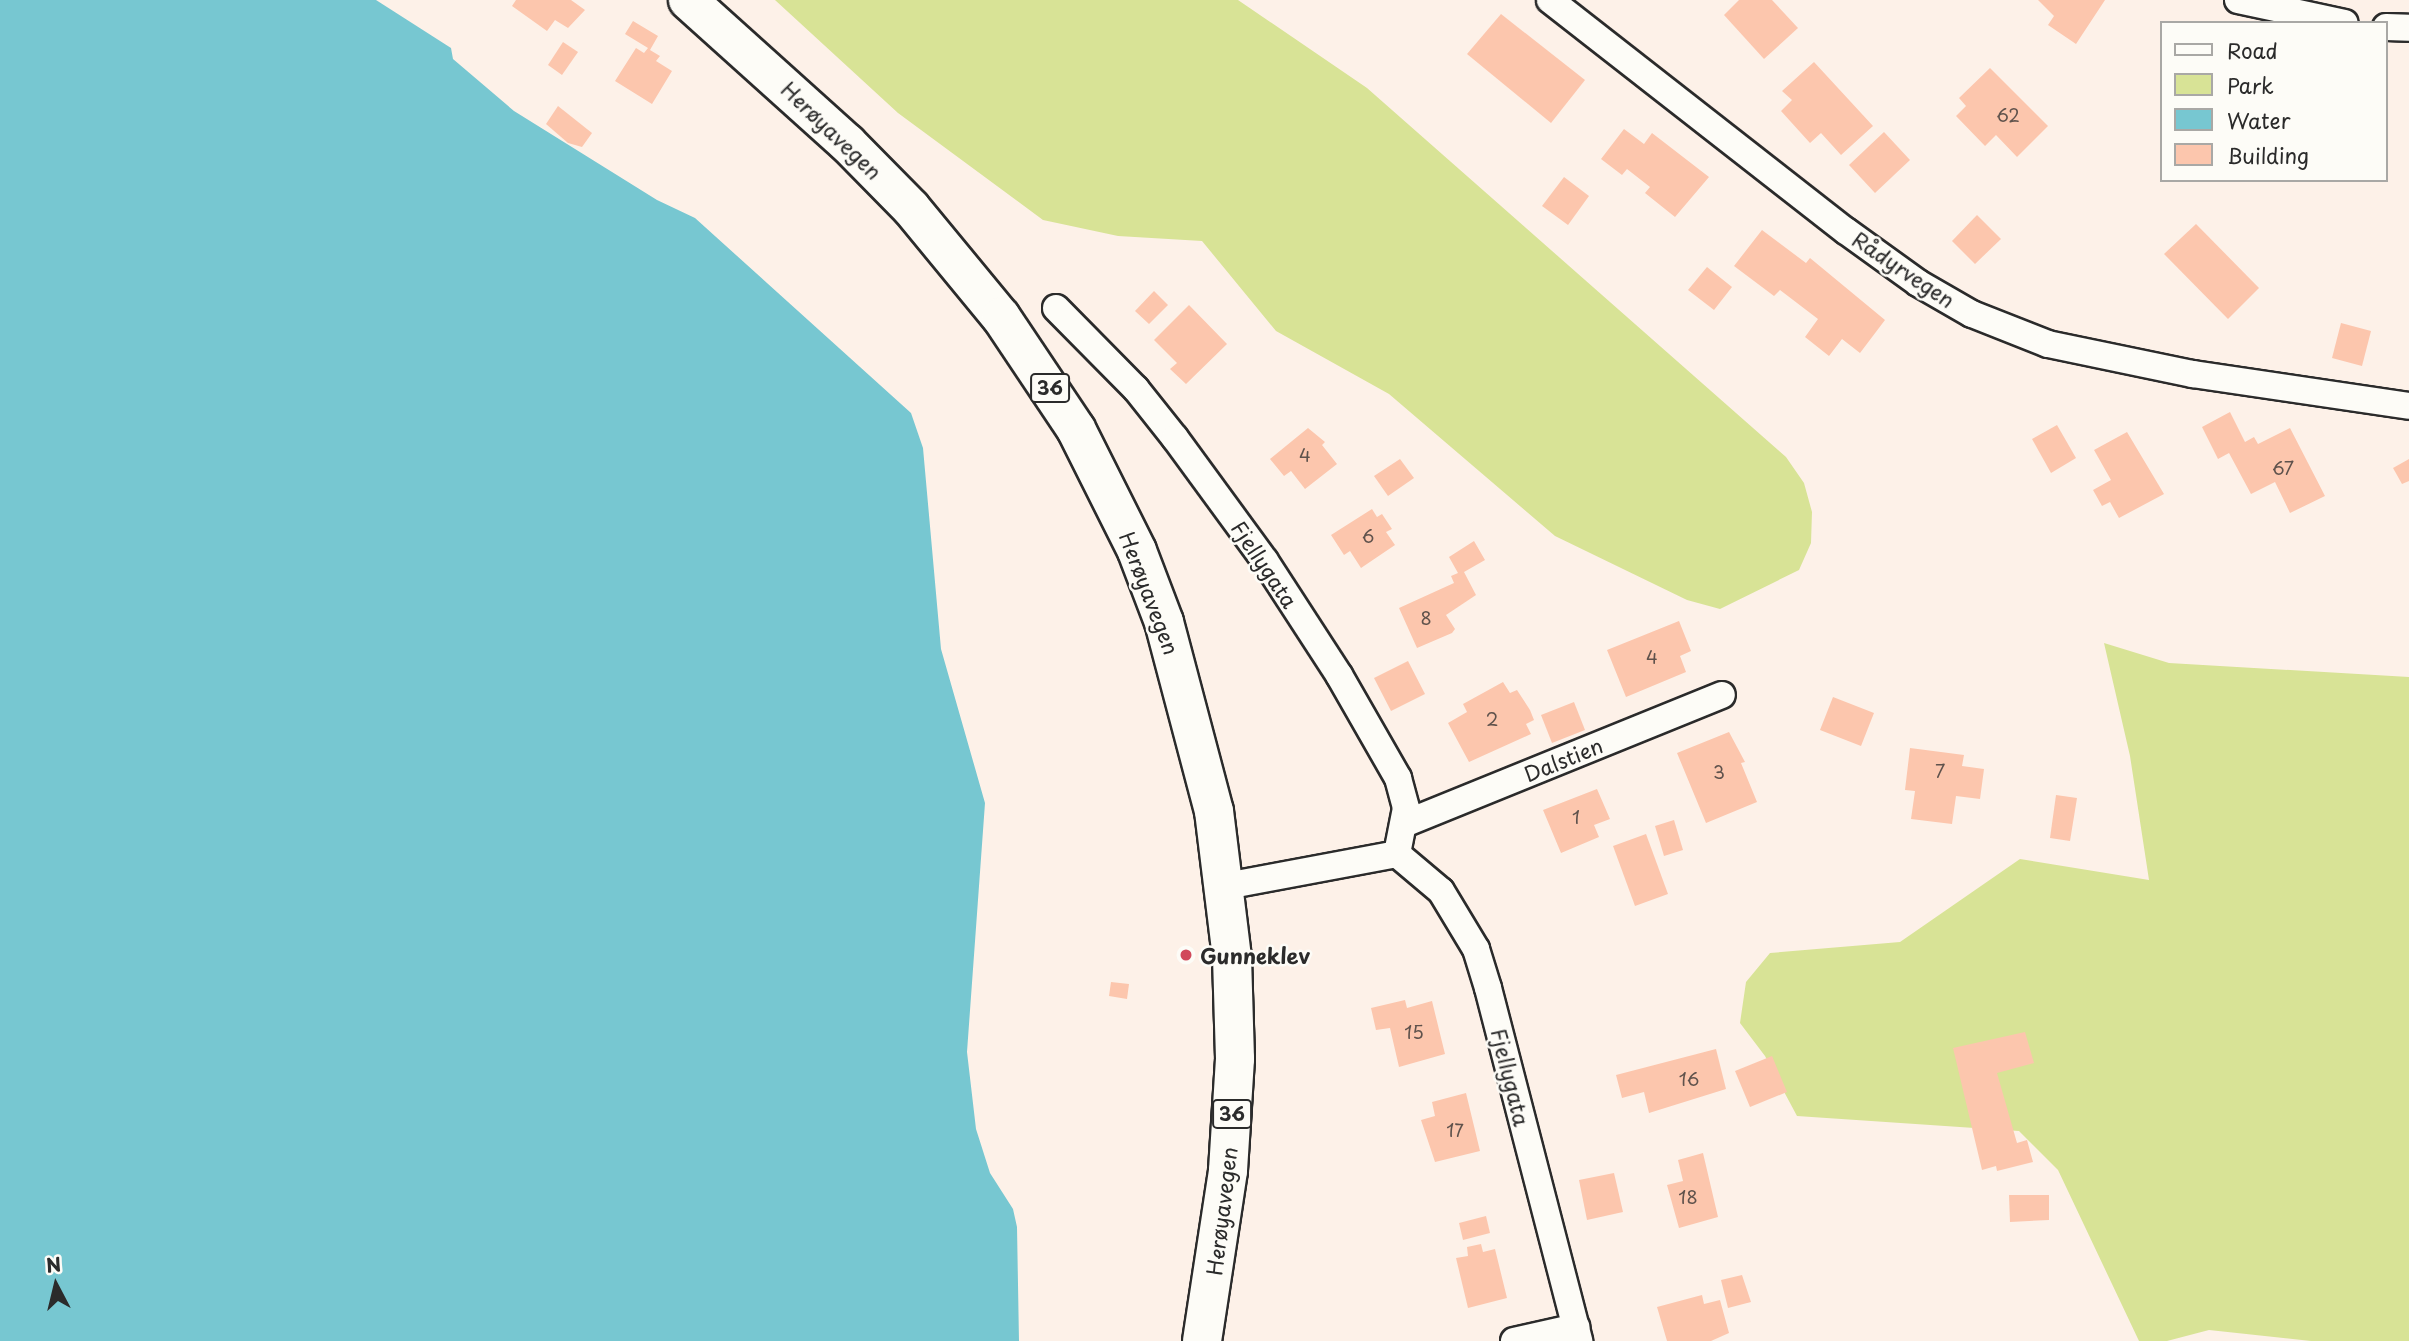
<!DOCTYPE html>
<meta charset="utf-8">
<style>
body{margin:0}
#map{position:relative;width:2409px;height:1341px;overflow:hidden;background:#fdf1e8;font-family:"Playpen Sans",sans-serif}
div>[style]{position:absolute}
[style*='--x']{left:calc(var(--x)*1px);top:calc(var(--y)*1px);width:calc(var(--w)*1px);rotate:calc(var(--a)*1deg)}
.green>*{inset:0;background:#d8e396}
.water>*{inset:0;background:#77c7d1}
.building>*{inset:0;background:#fcc6ad}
.roads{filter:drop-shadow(2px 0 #2b2b2b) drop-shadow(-2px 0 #2b2b2b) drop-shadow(0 2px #2b2b2b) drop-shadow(0 -2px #2b2b2b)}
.minor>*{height:26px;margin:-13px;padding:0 13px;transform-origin:13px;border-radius:13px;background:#fdfcf7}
.trunk>*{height:38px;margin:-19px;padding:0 19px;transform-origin:19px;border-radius:19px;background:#fdfcf7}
.dots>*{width:19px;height:19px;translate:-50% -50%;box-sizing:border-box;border:4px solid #fdfcf7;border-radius:50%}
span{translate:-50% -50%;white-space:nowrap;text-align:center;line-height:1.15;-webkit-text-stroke:5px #fdfcf7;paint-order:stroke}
.number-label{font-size:18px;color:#5f524c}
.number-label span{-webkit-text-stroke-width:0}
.shield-label span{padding:2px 5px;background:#fdfcf7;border:2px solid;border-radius:5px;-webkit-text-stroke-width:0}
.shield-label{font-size:19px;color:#2b2b2b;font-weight:700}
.street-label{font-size:21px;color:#2b2b2b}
.poi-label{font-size:21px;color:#2b2b2b;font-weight:700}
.left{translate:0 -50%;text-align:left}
.legend{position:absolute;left:2160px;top:21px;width:228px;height:161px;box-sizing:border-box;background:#fdfcf7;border:2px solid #a9a8a5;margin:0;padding:9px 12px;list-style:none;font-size:21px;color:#2b2b2b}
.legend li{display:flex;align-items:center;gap:14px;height:35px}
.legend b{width:35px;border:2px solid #a9a8a5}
.north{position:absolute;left:21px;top:1250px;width:70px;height:70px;-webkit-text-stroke:5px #fdfcf7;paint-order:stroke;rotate:353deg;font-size:19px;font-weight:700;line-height:28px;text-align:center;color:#2b2b2b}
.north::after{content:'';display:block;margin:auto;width:24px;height:32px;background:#2b2b2b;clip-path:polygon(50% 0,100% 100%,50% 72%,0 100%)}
</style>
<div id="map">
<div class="green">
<i style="clip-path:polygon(775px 0,1238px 0,1367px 88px,1786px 457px,1804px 483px,1812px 512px,1811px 543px,1799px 570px,1720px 609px,1687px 600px,1555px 536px,1389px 394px,1276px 331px,1202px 241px,1118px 236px,1043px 220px,898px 113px)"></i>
<i style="clip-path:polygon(2104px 643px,2169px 663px,2409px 677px,2409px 1341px,2311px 1341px,2209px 1330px,2167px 1341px,2139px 1341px,2058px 1170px,2019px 1131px,1797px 1116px,1765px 1056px,1740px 1023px,1746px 982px,1770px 953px,1900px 942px,2020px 859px,2149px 880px,2130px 756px)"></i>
</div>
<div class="water">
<i style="clip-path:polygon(0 0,376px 0,451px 48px,453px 59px,514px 111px,657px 200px,695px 218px,911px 413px,923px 448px,941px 649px,985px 803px,967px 1052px,976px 1129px,990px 1173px,1013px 1209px,1017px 1227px,1019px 1341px,0 1341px)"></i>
</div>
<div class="building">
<i style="clip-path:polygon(516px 0,571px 0,585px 10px,568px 28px,555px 20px,547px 31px,512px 6px)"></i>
<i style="clip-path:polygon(1739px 0,1772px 0,1798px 28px,1764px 59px,1724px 15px)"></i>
<i style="clip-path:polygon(2038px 0,2105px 0,2076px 44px,2048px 25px,2054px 16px)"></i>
<i style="clip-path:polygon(1501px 14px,1585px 80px,1551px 123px,1467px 54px)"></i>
<i style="clip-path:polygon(633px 21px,658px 36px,650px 50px,660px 56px,656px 61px,672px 71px,652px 104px,615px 81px,636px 48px,644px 53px,648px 48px,625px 34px)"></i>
<i style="clip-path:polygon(563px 42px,578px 52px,562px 75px,548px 65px)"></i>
<i style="clip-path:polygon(1814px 62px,1873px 126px,1841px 155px,1821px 133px,1810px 143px,1781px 111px,1792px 100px,1782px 91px)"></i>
<i style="clip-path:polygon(1990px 68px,2048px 126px,2017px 157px,1996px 135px,1985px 146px,1956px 116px,1966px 106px,1959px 98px)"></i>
<i style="clip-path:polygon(558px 106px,592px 133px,582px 147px,568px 143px,546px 124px)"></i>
<i style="clip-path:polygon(1624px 129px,1644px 144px,1652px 133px,1709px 177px,1675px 217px,1645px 193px,1650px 187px,1627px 169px,1622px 175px,1601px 159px)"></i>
<i style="clip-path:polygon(1884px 132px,1910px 160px,1875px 193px,1849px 165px)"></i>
<i style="clip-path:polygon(1564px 177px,1589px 196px,1568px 225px,1542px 206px)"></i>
<i style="clip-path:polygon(1977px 215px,2001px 239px,1975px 264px,1952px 241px)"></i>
<i style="clip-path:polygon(2196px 224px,2259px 288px,2228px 319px,2164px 254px)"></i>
<i style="clip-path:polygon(1762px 230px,1806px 263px,1810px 258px,1885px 320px,1860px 353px,1842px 339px,1829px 356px,1805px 337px,1818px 319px,1780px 290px,1774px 296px,1734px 266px)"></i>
<i style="clip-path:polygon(1707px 267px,1732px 287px,1714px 310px,1688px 290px)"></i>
<i style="clip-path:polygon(1154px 291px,1168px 305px,1149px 324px,1135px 311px)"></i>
<i style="clip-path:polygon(1189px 305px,1227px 344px,1186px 384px,1170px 369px,1177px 363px,1154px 340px)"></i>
<i style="clip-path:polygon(2341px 323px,2371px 331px,2362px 366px,2332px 358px)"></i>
<i style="clip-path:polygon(2230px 412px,2245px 442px,2254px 437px,2258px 444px,2290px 428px,2325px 496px,2290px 513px,2275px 482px,2251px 494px,2229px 453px,2218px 459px,2202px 427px)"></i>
<i style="clip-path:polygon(2057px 425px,2076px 458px,2051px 473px,2032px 439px)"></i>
<i style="clip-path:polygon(1308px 428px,1325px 442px,1322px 445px,1337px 464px,1305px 489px,1291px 471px,1284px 476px,1270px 459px)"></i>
<i style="clip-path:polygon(2127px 432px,2164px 494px,2119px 518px,2110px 502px,2102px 506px,2093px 490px,2111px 480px,2094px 450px)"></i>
<i style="clip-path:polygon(1400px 459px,1414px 478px,1388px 496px,1374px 476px)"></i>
<i style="clip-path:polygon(2409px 459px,2409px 481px,2402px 484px,2393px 468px)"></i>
<i style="clip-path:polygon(1372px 509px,1377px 517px,1382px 514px,1392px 529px,1386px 532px,1395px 545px,1361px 568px,1350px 551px,1344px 555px,1331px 535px)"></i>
<i style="clip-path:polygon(1474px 541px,1485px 560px,1464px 572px,1476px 595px,1446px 615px,1455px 629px,1452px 633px,1417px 648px,1399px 608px,1454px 583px,1451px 576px,1458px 573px,1449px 557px)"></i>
<i style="clip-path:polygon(1679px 621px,1691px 651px,1680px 656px,1686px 672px,1626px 697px,1607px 650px)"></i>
<i style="clip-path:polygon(1408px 661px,1425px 694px,1391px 711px,1374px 678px)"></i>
<i style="clip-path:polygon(1503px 682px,1510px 693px,1517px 690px,1530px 710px,1534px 720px,1526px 724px,1531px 734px,1469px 762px,1448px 723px,1467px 712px,1463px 704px)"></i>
<i style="clip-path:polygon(1833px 697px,1874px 713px,1861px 746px,1820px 730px)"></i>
<i style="clip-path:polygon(1574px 702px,1585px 730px,1552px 743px,1541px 715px)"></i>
<i style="clip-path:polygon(1729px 732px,1745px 762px,1741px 763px,1757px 802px,1706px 823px,1677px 753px)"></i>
<i style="clip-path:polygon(1910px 748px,1964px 755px,1962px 766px,1984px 769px,1980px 799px,1956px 796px,1952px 824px,1911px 819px,1915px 791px,1905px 790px)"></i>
<i style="clip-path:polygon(1597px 789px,1610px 819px,1594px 825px,1599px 837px,1561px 853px,1543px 810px)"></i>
<i style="clip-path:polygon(2056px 795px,2077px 798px,2070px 841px,2050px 838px)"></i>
<i style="clip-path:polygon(1674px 820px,1683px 850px,1664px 856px,1655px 826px)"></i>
<i style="clip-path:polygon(1646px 834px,1668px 894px,1635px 906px,1613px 846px)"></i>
<i style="clip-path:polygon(1111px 982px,1129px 984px,1127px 999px,1109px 996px)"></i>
<i style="clip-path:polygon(1405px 1000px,1407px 1008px,1432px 1001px,1445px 1054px,1399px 1067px,1390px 1028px,1376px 1030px,1371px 1008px)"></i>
<i style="clip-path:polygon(2025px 1032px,2034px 1063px,1997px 1073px,2017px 1143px,2027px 1140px,2033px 1162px,1997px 1171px,1996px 1166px,1982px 1170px,1953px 1048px)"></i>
<i style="clip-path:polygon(1716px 1049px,1726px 1089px,1649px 1113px,1644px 1092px,1622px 1098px,1616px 1075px)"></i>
<i style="clip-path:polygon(1772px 1056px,1787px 1092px,1750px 1107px,1735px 1071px)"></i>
<i style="clip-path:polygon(1466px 1093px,1480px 1151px,1435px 1162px,1421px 1120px,1435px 1116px,1432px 1102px)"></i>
<i style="clip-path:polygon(1703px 1153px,1718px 1217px,1679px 1228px,1667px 1185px,1683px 1181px,1678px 1160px)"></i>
<i style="clip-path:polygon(1614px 1173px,1623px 1212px,1587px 1220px,1579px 1180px)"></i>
<i style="clip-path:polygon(2009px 1195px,2049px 1195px,2049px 1220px,2010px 1222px)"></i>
<i style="clip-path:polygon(1486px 1216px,1490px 1233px,1463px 1240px,1459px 1223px)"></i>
<i style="clip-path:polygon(1481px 1244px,1483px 1252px,1495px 1249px,1507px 1298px,1468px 1308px,1456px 1258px,1468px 1256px,1467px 1247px)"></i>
<i style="clip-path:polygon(1742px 1275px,1751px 1302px,1728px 1308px,1721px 1280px)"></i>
<i style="clip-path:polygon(1702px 1295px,1704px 1304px,1720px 1300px,1729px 1333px,1711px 1341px,1667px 1341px,1657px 1307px)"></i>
</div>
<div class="roads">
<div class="minor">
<i style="--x:1550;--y:0;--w:375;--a:38"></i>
<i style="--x:1846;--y:231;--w:89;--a:35.8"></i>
<i style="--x:1918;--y:283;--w:62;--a:29.9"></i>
<i style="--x:1972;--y:314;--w:82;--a:21.5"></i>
<i style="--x:2048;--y:344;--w:148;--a:11.7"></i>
<i style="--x:2193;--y:374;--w:218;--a:8.4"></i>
<i style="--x:2238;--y:0;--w:109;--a:12.1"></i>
<i style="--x:2386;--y:27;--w:23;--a:2"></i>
<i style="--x:1056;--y:308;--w:114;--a:45.4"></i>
<i style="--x:1136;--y:389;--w:63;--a:51.5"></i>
<i style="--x:1175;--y:438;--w:152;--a:53.8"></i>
<i style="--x:1265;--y:561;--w:136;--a:57"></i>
<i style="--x:1339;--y:675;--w:119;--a:60.2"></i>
<i style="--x:1398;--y:778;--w:31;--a:75"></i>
<i style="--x:1406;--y:808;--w:47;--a:101.1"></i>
<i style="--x:1404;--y:824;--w:343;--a:-22.1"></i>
<i style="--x:1226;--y:886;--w:174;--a:-10.6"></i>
<i style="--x:1397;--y:854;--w:57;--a:40.1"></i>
<i style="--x:1441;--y:891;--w:68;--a:58.9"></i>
<i style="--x:1476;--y:949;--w:41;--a:72.9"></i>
<i style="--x:1488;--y:988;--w:365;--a:75.5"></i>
<i style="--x:1514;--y:1341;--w:64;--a:-12.7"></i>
</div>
<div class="trunk">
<i style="--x:688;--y:0;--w:214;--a:42"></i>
<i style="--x:847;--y:143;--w:91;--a:45.4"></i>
<i style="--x:911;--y:208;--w:141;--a:50.5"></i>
<i style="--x:1001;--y:317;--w:135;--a:56.2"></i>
<i style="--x:1076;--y:429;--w:136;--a:63.4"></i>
<i style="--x:1137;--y:551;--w:76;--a:69.2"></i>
<i style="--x:1164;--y:622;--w:196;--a:75.2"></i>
<i style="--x:1214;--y:811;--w:147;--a:83"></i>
<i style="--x:1232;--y:957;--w:102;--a:88.3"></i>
<i style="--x:1235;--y:1059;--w:112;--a:93.6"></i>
<i style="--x:1228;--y:1171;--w:172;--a:98.7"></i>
</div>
</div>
<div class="dots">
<i style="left:1186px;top:955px;background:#d1495b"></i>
</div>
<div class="number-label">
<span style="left:2008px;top:115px">62</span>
<span style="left:1305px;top:455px">4</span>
<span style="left:2283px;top:468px">67</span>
<span style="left:1368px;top:536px">6</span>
<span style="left:1426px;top:618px">8</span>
<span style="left:1652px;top:657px">4</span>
<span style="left:1492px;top:719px">2</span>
<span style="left:1940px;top:771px">7</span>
<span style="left:1719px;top:772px">3</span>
<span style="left:1576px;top:817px">1</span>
<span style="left:1414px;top:1032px">15</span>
<span style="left:1689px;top:1079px">16</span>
<span style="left:1455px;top:1130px">17</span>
<span style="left:1688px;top:1197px">18</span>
</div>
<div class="shield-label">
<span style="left:1050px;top:388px">36</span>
<span style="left:1232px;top:1114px">36</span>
</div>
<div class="street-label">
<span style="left:832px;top:130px;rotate:44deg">Herøyavegen</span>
<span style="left:1904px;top:269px;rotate:34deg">Rådyrvegen</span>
<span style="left:1265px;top:564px;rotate:56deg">Fjellygata</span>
<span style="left:1150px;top:593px;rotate:69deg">Herøyavegen</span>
<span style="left:1563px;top:759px;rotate:-22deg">Dalstien</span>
<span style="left:1511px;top:1077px;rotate:76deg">Fjellygata</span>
<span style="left:1221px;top:1211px;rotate:-83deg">Herøyavegen</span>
</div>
<div class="poi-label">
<span class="left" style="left:1200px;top:955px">Gunneklev</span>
</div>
<ul class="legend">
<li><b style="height:9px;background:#fdfcf7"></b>Road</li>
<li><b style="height:19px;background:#d8e396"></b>Park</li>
<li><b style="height:19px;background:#77c7d1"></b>Water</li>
<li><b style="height:19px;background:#fcc6ad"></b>Building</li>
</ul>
<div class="north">N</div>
</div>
